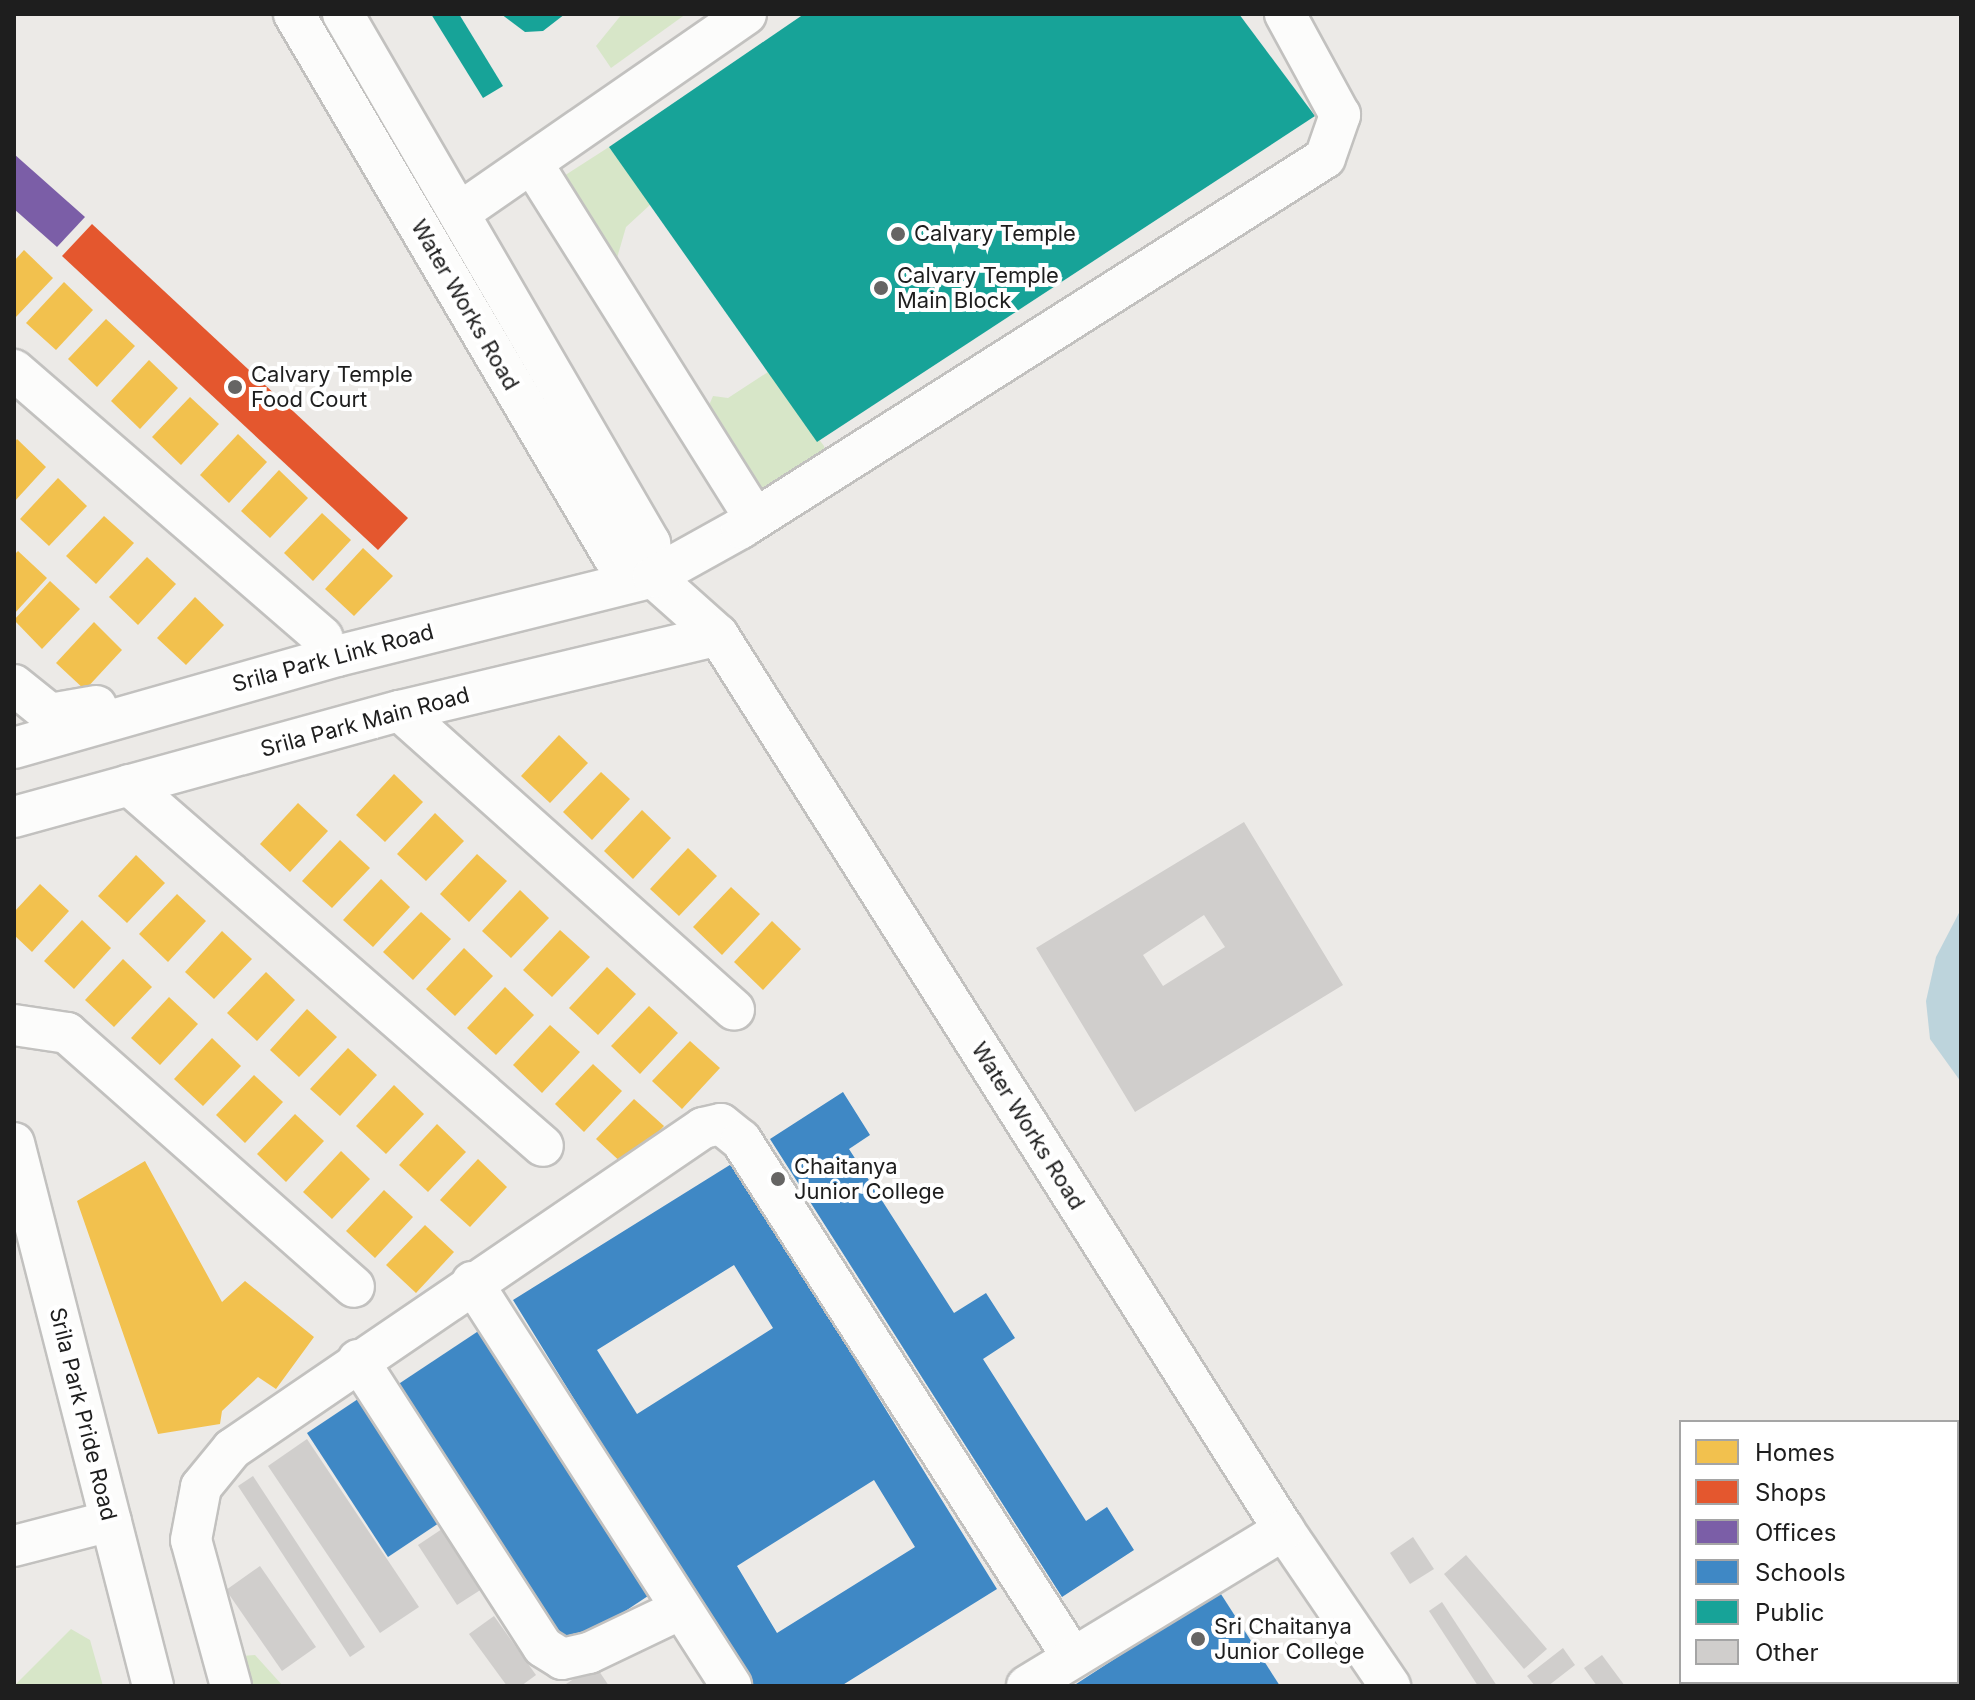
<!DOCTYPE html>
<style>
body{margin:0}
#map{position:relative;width:1975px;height:1700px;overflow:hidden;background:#eceae7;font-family:Inter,sans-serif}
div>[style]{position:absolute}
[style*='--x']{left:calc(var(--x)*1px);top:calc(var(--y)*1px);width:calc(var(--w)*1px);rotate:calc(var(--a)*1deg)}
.grass>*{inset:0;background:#d7e6c8}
.water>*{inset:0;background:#bdd4dc}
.homes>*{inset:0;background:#f2c14e}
.shops>*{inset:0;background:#e4572e}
.offices>*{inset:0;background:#7b5ea7}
.schools>*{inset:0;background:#3f88c5}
.public>*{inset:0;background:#17a398}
.building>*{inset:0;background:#d0cecc}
.roads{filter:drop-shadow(2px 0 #c2c1bf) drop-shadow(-2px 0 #c2c1bf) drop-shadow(0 2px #c2c1bf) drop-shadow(0 -2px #c2c1bf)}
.minor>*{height:40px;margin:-20px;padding:0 20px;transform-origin:20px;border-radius:20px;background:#fcfcfb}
.dots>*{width:22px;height:22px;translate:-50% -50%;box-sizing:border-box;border:4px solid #fff;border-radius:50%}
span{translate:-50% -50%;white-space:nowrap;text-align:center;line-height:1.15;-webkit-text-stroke:8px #fff;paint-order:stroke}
.poi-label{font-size:22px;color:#1e1e1e}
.left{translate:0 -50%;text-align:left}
.street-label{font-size:22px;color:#1e1e1e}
.frame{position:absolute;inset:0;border:16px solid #1e1e1e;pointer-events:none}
.legend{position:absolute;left:1679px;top:1420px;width:280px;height:264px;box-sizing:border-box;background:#fff;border:2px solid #a5a5a5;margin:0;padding:10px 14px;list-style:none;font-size:24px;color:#1e1e1e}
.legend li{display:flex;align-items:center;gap:16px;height:40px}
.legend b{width:40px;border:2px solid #a5a5a5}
</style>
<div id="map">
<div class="grass">
<i style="clip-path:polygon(622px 14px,686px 14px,611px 68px,596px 46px)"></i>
<i style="clip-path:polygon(609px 147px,651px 204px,626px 227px,615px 265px,553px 183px)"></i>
<i style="clip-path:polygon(768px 372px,824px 446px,828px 466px,761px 499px,707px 410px,713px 396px,728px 398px)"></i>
<i style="clip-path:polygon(71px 1629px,90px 1640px,103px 1686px,14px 1686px)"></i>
<i style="clip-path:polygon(255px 1655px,283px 1686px,223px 1686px,215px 1658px)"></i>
</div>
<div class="water">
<i style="clip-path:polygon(1961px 909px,1961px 1082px,1930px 1039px,1926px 1001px,1936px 957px)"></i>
</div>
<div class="homes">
<i style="clip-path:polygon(24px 250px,53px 278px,15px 318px,14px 261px)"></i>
<i style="clip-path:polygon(64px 282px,93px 310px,56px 350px,26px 323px)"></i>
<i style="clip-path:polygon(106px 319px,135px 346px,97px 387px,68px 359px)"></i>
<i style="clip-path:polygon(149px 360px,178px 388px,140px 429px,111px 401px)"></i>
<i style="clip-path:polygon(190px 397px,219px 424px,181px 465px,152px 437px)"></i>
<i style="clip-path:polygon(238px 434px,267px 462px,229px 503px,200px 475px)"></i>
<i style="clip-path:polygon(17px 439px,46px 467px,14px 502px,14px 443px)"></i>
<i style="clip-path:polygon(279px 470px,308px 498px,270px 538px,241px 511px)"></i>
<i style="clip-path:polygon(58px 478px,87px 506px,49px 546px,20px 519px)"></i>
<i style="clip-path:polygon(322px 513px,351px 540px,313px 581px,284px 553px)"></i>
<i style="clip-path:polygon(104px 516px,134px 543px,96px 584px,66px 556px)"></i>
<i style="clip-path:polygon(363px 548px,393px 576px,354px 616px,325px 589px)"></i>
<i style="clip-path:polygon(18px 551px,47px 578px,14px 614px,14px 555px)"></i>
<i style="clip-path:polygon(147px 557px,176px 584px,138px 625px,109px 597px)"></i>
<i style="clip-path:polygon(50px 581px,80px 609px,42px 649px,14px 620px)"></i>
<i style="clip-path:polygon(195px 597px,224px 625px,186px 665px,157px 638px)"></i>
<i style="clip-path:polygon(94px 622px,122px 650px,85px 690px,56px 663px)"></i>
<i style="clip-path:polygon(559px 735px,588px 763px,550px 803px,521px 776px)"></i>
<i style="clip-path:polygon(601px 772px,630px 799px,592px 840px,563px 812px)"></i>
<i style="clip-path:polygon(394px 774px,423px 802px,385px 842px,356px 815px)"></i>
<i style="clip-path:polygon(298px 803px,328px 831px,290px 872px,260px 844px)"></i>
<i style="clip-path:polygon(642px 810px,671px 838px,633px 879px,604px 851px)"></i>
<i style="clip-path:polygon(435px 813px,464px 841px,426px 881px,397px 854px)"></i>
<i style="clip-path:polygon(340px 840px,370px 868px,332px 908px,302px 881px)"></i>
<i style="clip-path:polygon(688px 848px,717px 876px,679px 916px,650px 889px)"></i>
<i style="clip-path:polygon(477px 854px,507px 881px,469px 922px,440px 894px)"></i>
<i style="clip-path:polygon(136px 855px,165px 883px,127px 923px,98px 896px)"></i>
<i style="clip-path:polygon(381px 879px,410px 907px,373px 947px,343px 920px)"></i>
<i style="clip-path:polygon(40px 884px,69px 911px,32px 952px,14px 935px,14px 912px)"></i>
<i style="clip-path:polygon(731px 887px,760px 914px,722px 955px,693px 927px)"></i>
<i style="clip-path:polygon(520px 890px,549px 918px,511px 958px,482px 931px)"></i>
<i style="clip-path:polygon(177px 894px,206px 921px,168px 962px,139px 934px)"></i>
<i style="clip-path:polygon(421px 912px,451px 939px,413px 980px,383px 952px)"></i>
<i style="clip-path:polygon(82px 920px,111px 948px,74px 989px,44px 961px)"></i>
<i style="clip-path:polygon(772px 921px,801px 949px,763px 990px,734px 962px)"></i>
<i style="clip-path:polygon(560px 930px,590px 957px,552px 997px,523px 970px)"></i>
<i style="clip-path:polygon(222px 931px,252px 959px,214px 999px,185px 972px)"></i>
<i style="clip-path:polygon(464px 948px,493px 976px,455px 1016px,426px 989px)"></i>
<i style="clip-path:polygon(123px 959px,152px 987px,114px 1027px,85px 1000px)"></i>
<i style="clip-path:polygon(607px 967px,636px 994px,598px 1035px,569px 1008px)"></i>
<i style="clip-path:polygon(266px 972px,295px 1000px,257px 1041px,227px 1013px)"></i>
<i style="clip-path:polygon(505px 987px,534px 1015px,496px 1055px,467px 1028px)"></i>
<i style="clip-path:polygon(169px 997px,198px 1024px,160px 1065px,131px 1038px)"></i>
<i style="clip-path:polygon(649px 1006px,678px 1033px,640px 1074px,611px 1046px)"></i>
<i style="clip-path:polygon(307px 1009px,337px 1037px,299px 1077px,270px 1050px)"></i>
<i style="clip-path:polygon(550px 1025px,580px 1052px,542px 1093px,513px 1065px)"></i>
<i style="clip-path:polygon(212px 1038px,241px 1066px,203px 1106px,174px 1079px)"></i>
<i style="clip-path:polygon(690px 1041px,720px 1068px,682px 1109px,652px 1081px)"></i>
<i style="clip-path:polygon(348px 1048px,377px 1075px,340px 1116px,310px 1089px)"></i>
<i style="clip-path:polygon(593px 1064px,622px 1091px,584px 1132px,555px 1104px)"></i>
<i style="clip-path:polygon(254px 1075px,283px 1102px,245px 1143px,216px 1115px)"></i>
<i style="clip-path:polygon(394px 1085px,424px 1114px,386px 1154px,356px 1126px)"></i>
<i style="clip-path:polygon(634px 1099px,664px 1126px,626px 1167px,596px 1139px)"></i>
<i style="clip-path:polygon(295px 1114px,324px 1141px,286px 1182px,257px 1154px)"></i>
<i style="clip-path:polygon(437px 1124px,466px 1152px,428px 1192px,399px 1165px)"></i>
<i style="clip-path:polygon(341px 1151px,370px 1179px,332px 1219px,303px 1192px)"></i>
<i style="clip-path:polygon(478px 1159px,507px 1187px,470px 1227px,440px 1200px)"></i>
<i style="clip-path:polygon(145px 1161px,222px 1302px,245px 1281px,314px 1337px,276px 1389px,258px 1377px,222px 1411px,220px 1424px,158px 1434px,77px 1201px)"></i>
<i style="clip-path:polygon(384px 1190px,413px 1217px,375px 1258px,346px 1231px)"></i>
<i style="clip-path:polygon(425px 1225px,454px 1252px,416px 1293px,386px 1265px)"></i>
</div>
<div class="shops">
<i style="clip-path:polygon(92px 224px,408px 518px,378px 550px,62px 256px)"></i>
</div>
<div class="offices">
<i style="clip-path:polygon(14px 154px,85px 217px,57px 247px,14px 209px)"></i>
</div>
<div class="schools">
<i style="clip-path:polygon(843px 1092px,870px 1135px,849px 1149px,954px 1313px,986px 1293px,1015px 1338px,983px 1359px,1086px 1521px,1107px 1507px,1134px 1550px,1062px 1597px,770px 1139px)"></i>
<i style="clip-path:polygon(evenodd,733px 1163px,997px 1589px,841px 1686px,751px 1686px,513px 1300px,733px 1163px,734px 1265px,773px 1328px,637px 1414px,597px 1350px,734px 1265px,733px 1163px,874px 1480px,915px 1547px,777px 1633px,737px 1566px,874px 1480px)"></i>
<i style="clip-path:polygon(483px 1328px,654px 1592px,565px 1651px,394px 1387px)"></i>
<i style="clip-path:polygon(364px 1395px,445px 1519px,388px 1557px,307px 1433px)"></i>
<i style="clip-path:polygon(1219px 1591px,1280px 1686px,1073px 1686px)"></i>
</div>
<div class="public">
<i style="clip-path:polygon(431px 14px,459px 14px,503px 86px,483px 98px)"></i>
<i style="clip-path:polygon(501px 14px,565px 14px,543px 31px,525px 32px)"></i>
<i style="clip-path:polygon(804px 14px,1239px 14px,1315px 116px,817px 442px,609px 147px)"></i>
</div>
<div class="building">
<i style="clip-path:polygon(evenodd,1244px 822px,1343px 985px,1135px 1112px,1036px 948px,1244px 822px,1204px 915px,1225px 947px,1163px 986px,1143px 955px,1204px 915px)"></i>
<i style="clip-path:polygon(307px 1439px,419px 1607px,380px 1633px,268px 1466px)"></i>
<i style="clip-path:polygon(253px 1476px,365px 1647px,350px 1657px,238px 1486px)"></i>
<i style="clip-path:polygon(445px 1527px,485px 1587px,457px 1605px,418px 1545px)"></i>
<i style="clip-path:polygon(1413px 1537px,1434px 1569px,1410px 1584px,1390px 1553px)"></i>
<i style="clip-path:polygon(1466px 1555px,1547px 1649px,1524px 1669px,1444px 1574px)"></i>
<i style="clip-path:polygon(260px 1566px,316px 1647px,282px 1671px,226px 1590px)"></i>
<i style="clip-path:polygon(1442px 1602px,1497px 1686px,1478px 1686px,1429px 1611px)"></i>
<i style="clip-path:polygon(494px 1616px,536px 1675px,521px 1686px,507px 1686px,469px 1634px)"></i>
<i style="clip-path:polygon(1563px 1648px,1575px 1665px,1548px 1686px,1535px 1686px,1527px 1676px)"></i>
<i style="clip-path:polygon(1602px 1655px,1625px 1686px,1597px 1686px,1584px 1668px)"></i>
<i style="clip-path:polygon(595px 1665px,609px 1686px,568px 1686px,566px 1684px)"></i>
</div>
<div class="roads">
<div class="minor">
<i style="--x:294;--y:14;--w:629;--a:59.52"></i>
<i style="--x:613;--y:556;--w:45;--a:27.7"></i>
<i style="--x:653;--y:577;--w:87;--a:41.7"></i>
<i style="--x:718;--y:635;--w:1059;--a:57.69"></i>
<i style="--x:1284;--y:1530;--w:189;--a:55.8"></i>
<i style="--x:343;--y:14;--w:612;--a:59.87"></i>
<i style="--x:650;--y:543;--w:34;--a:85"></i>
<i style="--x:532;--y:163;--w:420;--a:57.9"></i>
<i style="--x:459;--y:213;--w:349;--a:-34.7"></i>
<i style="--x:14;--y:370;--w:408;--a:40.9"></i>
<i style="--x:14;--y:685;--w:46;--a:38.9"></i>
<i style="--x:50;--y:714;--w:47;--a:-9.9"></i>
<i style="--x:400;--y:711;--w:448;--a:41.8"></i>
<i style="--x:14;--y:748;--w:336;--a:-15.9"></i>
<i style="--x:337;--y:656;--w:326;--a:-14"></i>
<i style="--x:653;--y:577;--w:101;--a:-29.1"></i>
<i style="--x:741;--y:528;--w:691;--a:-32.36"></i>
<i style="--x:1325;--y:158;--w:46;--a:-70.8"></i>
<i style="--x:1340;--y:115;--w:115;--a:-118.6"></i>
<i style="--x:129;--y:785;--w:549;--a:41.09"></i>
<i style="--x:14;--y:817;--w:400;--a:-15.4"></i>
<i style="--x:400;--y:711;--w:327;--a:-13.4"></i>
<i style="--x:14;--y:1025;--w:54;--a:8.6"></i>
<i style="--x:67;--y:1033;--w:383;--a:41.5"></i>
<i style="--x:14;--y:1143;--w:561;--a:75.64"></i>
<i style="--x:472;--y:1282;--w:480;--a:57.3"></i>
<i style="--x:358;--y:1360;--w:341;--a:57.2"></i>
<i style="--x:543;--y:1647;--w:22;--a:32"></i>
<i style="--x:562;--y:1659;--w:28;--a:-13"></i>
<i style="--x:589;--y:1653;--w:102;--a:-25.6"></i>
<i style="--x:14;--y:1546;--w:100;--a:-14.5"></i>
<i style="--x:231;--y:1686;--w:151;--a:-105.3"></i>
<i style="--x:191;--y:1540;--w:54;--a:-79.3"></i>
<i style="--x:201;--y:1487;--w:49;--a:-50.8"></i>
<i style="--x:232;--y:1449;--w:570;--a:-34.28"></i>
<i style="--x:703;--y:1128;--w:18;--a:-13"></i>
<i style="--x:721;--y:1124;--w:26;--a:39"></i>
<i style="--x:741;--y:1140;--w:612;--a:57.35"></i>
<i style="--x:1027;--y:1686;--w:301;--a:-31.3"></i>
</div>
</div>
<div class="dots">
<i style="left:898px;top:234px;background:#666564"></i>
<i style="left:881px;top:288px;background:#666564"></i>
<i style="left:235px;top:387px;background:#666564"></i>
<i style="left:778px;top:1179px;background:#666564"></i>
<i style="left:1198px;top:1639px;background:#666564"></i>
</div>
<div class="poi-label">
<span class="left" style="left:914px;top:234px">Calvary Temple</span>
<span class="left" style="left:897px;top:288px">Calvary Temple<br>Main Block</span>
<span class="left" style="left:251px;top:387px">Calvary Temple<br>Food Court</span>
<span class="left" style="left:794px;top:1179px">Chaitanya<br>Junior College</span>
<span class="left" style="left:1214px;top:1639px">Sri Chaitanya<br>Junior College</span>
</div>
<div class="street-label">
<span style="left:465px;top:305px;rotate:60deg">Water Works Road</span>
<span style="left:333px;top:658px;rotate:-15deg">Srila Park Link Road</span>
<span style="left:365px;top:722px;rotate:-15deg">Srila Park Main Road</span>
<span style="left:1028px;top:1126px;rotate:58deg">Water Works Road</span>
<span style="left:83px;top:1414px;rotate:76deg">Srila Park Pride Road</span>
</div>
<div class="frame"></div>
<ul class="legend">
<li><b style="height:22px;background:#f2c14e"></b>Homes</li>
<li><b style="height:22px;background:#e4572e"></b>Shops</li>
<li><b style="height:22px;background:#7b5ea7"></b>Offices</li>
<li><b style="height:22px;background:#3f88c5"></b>Schools</li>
<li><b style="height:22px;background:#17a398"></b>Public</li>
<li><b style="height:22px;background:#d0cecc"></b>Other</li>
</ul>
</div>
